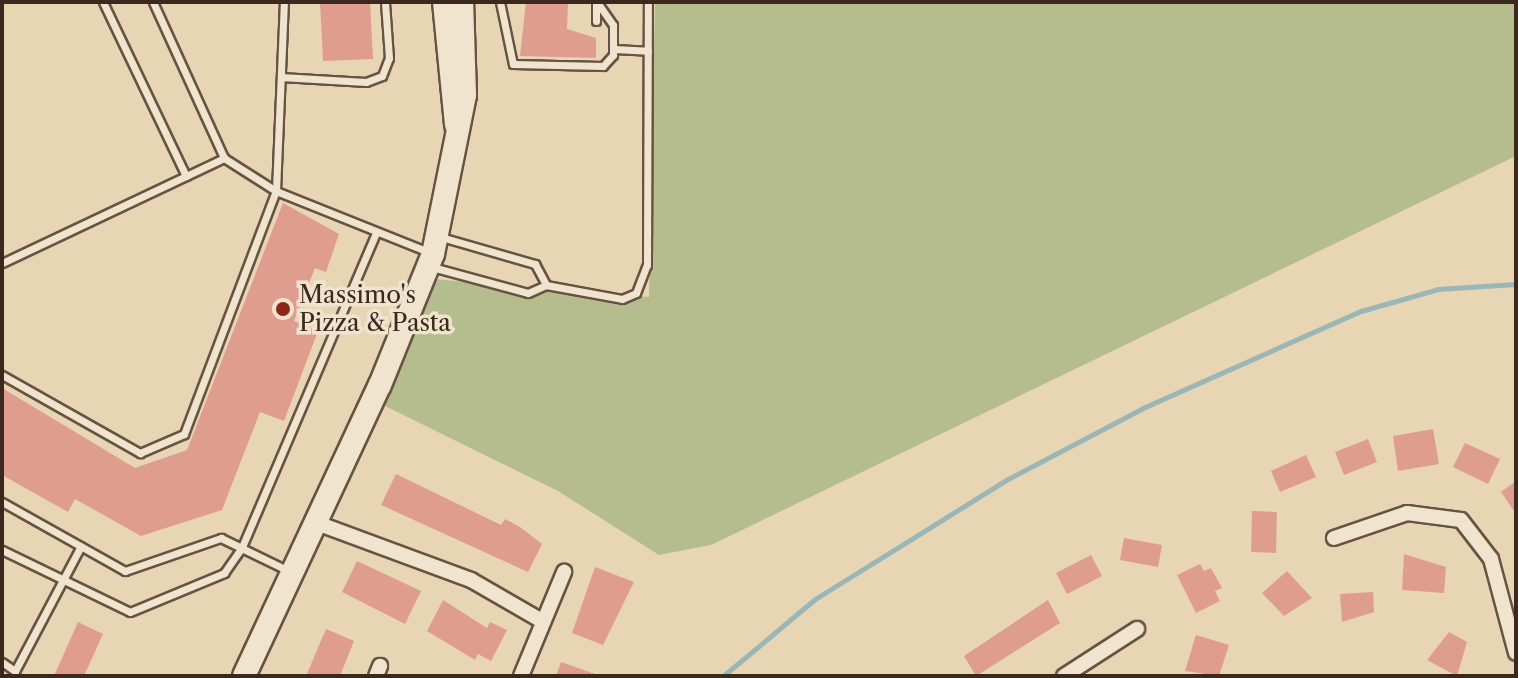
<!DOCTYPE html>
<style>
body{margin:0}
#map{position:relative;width:1518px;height:678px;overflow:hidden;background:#e8d5b4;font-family:"Libre Caslon Text",serif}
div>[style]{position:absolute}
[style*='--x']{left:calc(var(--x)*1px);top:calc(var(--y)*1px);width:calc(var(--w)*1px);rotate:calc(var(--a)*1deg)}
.green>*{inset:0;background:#b5bd8e}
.stream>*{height:5px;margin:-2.5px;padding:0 2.5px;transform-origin:2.5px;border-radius:2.5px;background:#9ab6b6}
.building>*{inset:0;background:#df9d90}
.roads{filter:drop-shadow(2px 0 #675343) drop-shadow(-2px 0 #675343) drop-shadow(0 2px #675343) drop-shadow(0 -2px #675343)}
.lane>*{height:7px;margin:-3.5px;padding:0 3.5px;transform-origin:3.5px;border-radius:3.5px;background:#f0e4ce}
.street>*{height:14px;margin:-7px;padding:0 7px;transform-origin:7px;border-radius:7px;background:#f0e4ce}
.secondary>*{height:22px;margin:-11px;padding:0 11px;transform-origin:11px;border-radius:11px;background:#f0e4ce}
.dots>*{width:22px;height:22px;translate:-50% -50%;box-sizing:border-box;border:4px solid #f0e4ce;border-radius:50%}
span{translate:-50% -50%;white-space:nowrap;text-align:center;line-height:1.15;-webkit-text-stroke:7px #f0e4ce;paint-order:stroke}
.poi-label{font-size:24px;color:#3c281d}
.left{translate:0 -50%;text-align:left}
.frame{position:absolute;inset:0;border:4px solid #3c281d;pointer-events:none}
</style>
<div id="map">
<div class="green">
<i style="clip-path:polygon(655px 2px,1516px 2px,1516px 156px,711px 545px,659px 555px,558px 491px,381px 404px,432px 279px,649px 297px)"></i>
</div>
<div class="stream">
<i style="--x:723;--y:676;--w:120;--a:-39.9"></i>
<i style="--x:815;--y:599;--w:225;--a:-31.9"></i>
<i style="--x:1006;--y:480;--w:157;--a:-27.7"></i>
<i style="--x:1145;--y:407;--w:236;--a:-24"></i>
<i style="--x:1361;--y:311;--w:80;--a:-15.9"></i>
<i style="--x:1438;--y:289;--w:78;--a:-3.7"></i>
</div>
<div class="building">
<i style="clip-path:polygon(320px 2px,370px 2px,373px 59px,323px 61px)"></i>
<i style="clip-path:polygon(526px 2px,568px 2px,567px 29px,596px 38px,596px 58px,520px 56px)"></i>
<i style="clip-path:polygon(283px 203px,339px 234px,326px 272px,315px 268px,294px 321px,318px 331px,284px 421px,260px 412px,222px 510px,141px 536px,75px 499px,68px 512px,2px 475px,2px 388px,135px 468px,187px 450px)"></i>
<i style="clip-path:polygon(1433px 429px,1439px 464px,1398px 471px,1393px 436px)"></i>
<i style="clip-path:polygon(1368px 439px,1377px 462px,1344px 475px,1335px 452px)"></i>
<i style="clip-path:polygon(1465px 443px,1500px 459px,1488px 484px,1453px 467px)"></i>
<i style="clip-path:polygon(1306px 455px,1316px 477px,1280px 492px,1271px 471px)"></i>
<i style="clip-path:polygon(396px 474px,501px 525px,505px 519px,520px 527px,542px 544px,528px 572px,381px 505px)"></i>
<i style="clip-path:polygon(1516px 481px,1516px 514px,1501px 492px)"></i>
<i style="clip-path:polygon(1252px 511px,1277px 512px,1276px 553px,1251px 552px)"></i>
<i style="clip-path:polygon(1124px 538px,1162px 545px,1158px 567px,1120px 560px)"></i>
<i style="clip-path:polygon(1404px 554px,1446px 567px,1444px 593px,1402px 590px)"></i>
<i style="clip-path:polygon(1091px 555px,1102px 576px,1067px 594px,1056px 573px)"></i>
<i style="clip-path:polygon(357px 561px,421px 591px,405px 624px,342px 592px)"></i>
<i style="clip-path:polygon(1200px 564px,1204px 571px,1211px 568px,1222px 588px,1215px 591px,1220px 601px,1196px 613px,1177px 575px)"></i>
<i style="clip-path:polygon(595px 567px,634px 582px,603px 645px,572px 633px)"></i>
<i style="clip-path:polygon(1287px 571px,1312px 598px,1284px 616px,1262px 593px)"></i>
<i style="clip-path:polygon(1373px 592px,1374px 612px,1342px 622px,1340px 594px)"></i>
<i style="clip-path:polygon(443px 600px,487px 628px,490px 622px,507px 630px,491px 661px,478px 654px,475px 660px,427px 631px)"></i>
<i style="clip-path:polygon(1048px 600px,1060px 623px,976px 676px,964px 656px)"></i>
<i style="clip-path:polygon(78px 622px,103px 634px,84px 676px,54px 676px)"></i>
<i style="clip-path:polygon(326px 629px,354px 641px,340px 676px,306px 676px)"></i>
<i style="clip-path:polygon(1449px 632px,1467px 642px,1457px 676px,1427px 660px)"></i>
<i style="clip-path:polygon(1196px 635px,1229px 645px,1219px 676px,1185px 671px)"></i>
<i style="clip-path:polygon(561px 662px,595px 674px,595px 676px,556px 676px)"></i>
</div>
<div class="roads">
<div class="lane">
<i style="--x:103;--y:2;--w:193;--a:64.5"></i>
<i style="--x:153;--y:2;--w:171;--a:65.5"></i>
<i style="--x:224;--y:158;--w:62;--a:32.4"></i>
<i style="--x:276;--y:191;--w:167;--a:21.8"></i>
<i style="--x:500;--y:2;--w:63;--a:78.2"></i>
<i style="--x:513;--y:64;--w:90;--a:1.3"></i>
<i style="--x:603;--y:66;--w:15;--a:-48"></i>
<i style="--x:613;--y:55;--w:30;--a:-90"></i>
<i style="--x:613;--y:25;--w:28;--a:-125"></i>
<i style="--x:596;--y:21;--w:19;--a:-90"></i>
<i style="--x:614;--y:49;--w:34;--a:3"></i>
<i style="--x:281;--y:77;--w:85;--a:3.4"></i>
<i style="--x:366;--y:82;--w:17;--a:-21"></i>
<i style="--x:382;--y:76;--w:19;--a:-69"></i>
<i style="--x:389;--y:58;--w:56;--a:-94.1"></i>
<i style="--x:441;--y:237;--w:98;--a:16"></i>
<i style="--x:535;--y:264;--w:24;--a:62"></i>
<i style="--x:2;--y:263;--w:246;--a:-25.3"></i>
<i style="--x:432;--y:267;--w:99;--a:15.2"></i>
<i style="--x:528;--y:293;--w:20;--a:-24"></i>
<i style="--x:546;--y:285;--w:77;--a:10.4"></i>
<i style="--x:622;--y:299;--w:15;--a:-23"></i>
<i style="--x:636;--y:293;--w:30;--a:-69"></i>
<i style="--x:647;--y:265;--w:263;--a:-89.8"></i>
<i style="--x:2;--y:375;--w:159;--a:29.5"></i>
<i style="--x:140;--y:453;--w:48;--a:-23.4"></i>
<i style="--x:184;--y:434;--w:260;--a:-69.3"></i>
<i style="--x:276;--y:191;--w:189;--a:-87.6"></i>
<i style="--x:2;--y:502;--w:141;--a:29.3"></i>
<i style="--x:125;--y:571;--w:102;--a:-19"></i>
<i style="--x:221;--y:538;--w:78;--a:25.9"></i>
<i style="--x:2;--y:550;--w:142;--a:25.8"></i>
<i style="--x:130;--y:612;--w:102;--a:-22.5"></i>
<i style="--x:224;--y:573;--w:32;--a:-55"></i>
<i style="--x:242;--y:547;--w:341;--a:-66.9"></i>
<i style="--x:2;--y:662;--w:16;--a:35"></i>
<i style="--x:15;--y:671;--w:141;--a:-62.2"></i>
</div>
<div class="street">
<i style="--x:317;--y:523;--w:164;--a:20.3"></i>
<i style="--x:471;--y:580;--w:82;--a:30"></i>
<i style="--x:1334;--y:538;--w:77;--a:-18.9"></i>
<i style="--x:1407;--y:513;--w:54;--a:7.4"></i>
<i style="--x:1461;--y:520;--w:49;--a:52.4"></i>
<i style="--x:1491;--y:559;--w:97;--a:75.1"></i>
<i style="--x:376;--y:676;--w:11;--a:-68"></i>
<i style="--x:521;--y:676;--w:113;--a:-67.5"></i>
<i style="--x:1064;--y:676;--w:87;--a:-32.8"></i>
</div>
<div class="secondary">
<i style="--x:444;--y:2;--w:123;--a:84.4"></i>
<i style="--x:244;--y:676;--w:321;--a:-65"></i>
<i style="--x:380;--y:385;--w:141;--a:-68"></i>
<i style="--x:433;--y:254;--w:162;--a:-78.6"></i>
<i style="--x:465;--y:95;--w:93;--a:-91.8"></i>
</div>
</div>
<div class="dots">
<i style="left:283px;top:309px;background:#8f2418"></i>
</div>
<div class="poi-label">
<span class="left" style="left:299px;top:309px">Massimo's<br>Pizza &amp; Pasta</span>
</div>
<div class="frame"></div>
</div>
